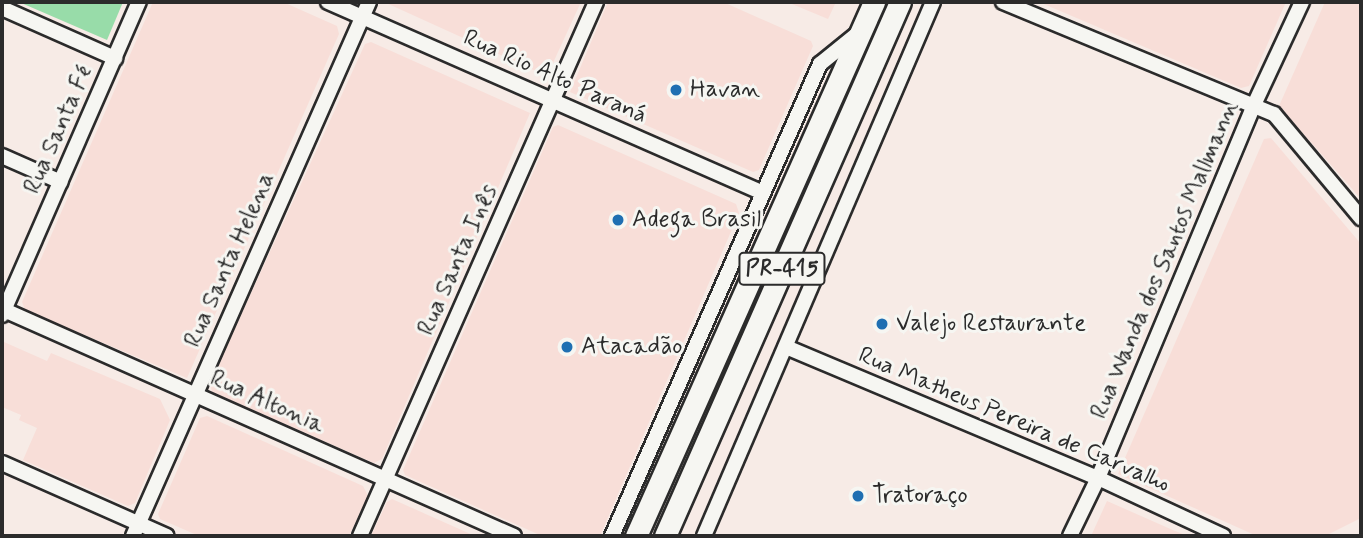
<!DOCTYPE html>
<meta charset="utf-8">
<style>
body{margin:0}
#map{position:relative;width:1363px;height:538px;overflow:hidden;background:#f7ebe6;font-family:Mynerve,sans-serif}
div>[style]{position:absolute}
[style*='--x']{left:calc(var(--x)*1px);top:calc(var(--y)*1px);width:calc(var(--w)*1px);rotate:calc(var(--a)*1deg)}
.built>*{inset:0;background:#f8ded8}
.green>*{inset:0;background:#98dca9}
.roads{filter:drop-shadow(2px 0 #2b2b2b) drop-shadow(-2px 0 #2b2b2b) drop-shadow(0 2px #2b2b2b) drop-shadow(0 -2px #2b2b2b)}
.minor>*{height:14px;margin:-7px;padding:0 7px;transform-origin:7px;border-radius:7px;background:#f6f6f2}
.highway>*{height:21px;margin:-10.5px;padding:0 10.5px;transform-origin:10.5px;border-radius:10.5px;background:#f6f6f2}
.dots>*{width:19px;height:19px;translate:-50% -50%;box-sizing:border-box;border:4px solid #f6f6f2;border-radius:50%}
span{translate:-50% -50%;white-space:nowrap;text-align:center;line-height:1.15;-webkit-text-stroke:6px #f6f6f2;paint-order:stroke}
.shield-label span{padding:2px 5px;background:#f6f6f2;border:2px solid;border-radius:5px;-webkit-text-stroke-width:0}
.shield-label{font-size:23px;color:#2b2b2b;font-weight:700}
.street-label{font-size:24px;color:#2b2b2b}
.poi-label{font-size:24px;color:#2b2b2b}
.left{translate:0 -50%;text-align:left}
.frame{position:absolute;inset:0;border:4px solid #2b2b2b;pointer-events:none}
</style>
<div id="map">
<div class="built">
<i style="clip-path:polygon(153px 2px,283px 2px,337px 26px,339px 34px,187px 378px,25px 310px,22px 302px)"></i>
<i style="clip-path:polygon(384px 2px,581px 2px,547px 76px)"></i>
<i style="clip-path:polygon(608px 2px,723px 2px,811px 41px,813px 46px,759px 170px,753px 172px,570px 92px)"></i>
<i style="clip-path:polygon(787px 2px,836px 2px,828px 19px)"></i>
<i style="clip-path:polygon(1039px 2px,1286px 2px,1249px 86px,1241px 88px)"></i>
<i style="clip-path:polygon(1325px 2px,1361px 2px,1361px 199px,1279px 106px)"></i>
<i style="clip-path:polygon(371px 42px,530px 113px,382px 459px,374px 463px,212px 392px,210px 383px,365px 44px)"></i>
<i style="clip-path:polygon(558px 125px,736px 204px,739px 213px,600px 536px,542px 536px,405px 475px,403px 470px,553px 127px)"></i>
<i style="clip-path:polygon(1271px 138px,1361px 244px,1361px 518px,1325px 536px,1257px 536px,1118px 474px,1264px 139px)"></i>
<i style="clip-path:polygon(4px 342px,47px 361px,51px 353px,160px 399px,170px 420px,135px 503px,128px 506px,23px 460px,37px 428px,19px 420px,21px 415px,2px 407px)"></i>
<i style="clip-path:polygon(207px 416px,363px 486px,368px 496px,349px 536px,199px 536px,160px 519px,158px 514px,200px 418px)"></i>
<i style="clip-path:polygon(392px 499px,475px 536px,371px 536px,387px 502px)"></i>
<i style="clip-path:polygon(1107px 501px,1175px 531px,1188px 536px,1091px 536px)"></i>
</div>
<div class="green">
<i style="clip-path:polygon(19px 2px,123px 2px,107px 40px)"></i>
</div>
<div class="roads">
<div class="minor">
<i style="--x:328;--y:2;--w:475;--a:23.7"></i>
<i style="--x:1003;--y:2;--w:293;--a:22.5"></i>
<i style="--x:1274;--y:114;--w:136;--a:50.1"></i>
<i style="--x:2;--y:8;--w:124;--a:23.9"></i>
<i style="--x:2;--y:156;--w:64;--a:23.8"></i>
<i style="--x:2;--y:309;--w:560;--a:23.91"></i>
<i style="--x:2;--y:315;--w:342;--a:-66.4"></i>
<i style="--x:786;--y:347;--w:338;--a:22.8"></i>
<i style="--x:1098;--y:478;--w:138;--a:24.9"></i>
<i style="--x:2;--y:463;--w:180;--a:23.9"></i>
<i style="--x:133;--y:536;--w:584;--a:-66.16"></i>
<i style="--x:360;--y:536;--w:584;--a:-66.16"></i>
<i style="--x:612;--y:536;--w:516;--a:-66.22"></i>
<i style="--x:820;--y:64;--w:48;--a:-39"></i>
<i style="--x:704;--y:536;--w:581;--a:-66.79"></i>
<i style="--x:1070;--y:536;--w:64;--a:-64.2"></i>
<i style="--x:1098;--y:478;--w:402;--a:-67.3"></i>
<i style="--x:1253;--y:107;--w:116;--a:-65"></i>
</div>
<div class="highway">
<i style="--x:636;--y:536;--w:585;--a:-65.98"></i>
<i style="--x:665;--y:536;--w:583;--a:-66.25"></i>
</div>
</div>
<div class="dots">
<i style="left:676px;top:90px;background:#1f6fb2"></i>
<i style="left:618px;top:220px;background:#1f6fb2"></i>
<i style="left:882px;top:324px;background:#1f6fb2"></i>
<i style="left:567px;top:347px;background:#1f6fb2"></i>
<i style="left:858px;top:496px;background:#1f6fb2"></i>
</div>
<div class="shield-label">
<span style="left:782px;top:269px">PR-415</span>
</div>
<div class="street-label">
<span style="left:555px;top:77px;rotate:24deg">Rua Rio Alto Paraná</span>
<span style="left:59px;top:130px;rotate:-66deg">Rua Santa Fé</span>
<span style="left:230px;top:260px;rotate:-66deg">Rua Santa Helena</span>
<span style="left:458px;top:260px;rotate:-66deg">Rua Santa Inês</span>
<span style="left:1165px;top:260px;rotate:-67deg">Rua Wanda dos Santos Mallmann</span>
<span style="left:267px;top:402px;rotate:24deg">Rua Altonia</span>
<span style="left:1014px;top:420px;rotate:23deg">Rua Matheus Pereira de Carvalho</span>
</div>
<div class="poi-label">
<span class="left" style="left:690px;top:90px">Havan</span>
<span class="left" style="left:632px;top:220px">Adega Brasil</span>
<span class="left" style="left:896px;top:324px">Valejo Restaurante</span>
<span class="left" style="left:581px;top:347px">Atacadão</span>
<span class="left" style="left:872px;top:496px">Tratoraço</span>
</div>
<div class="frame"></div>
</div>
